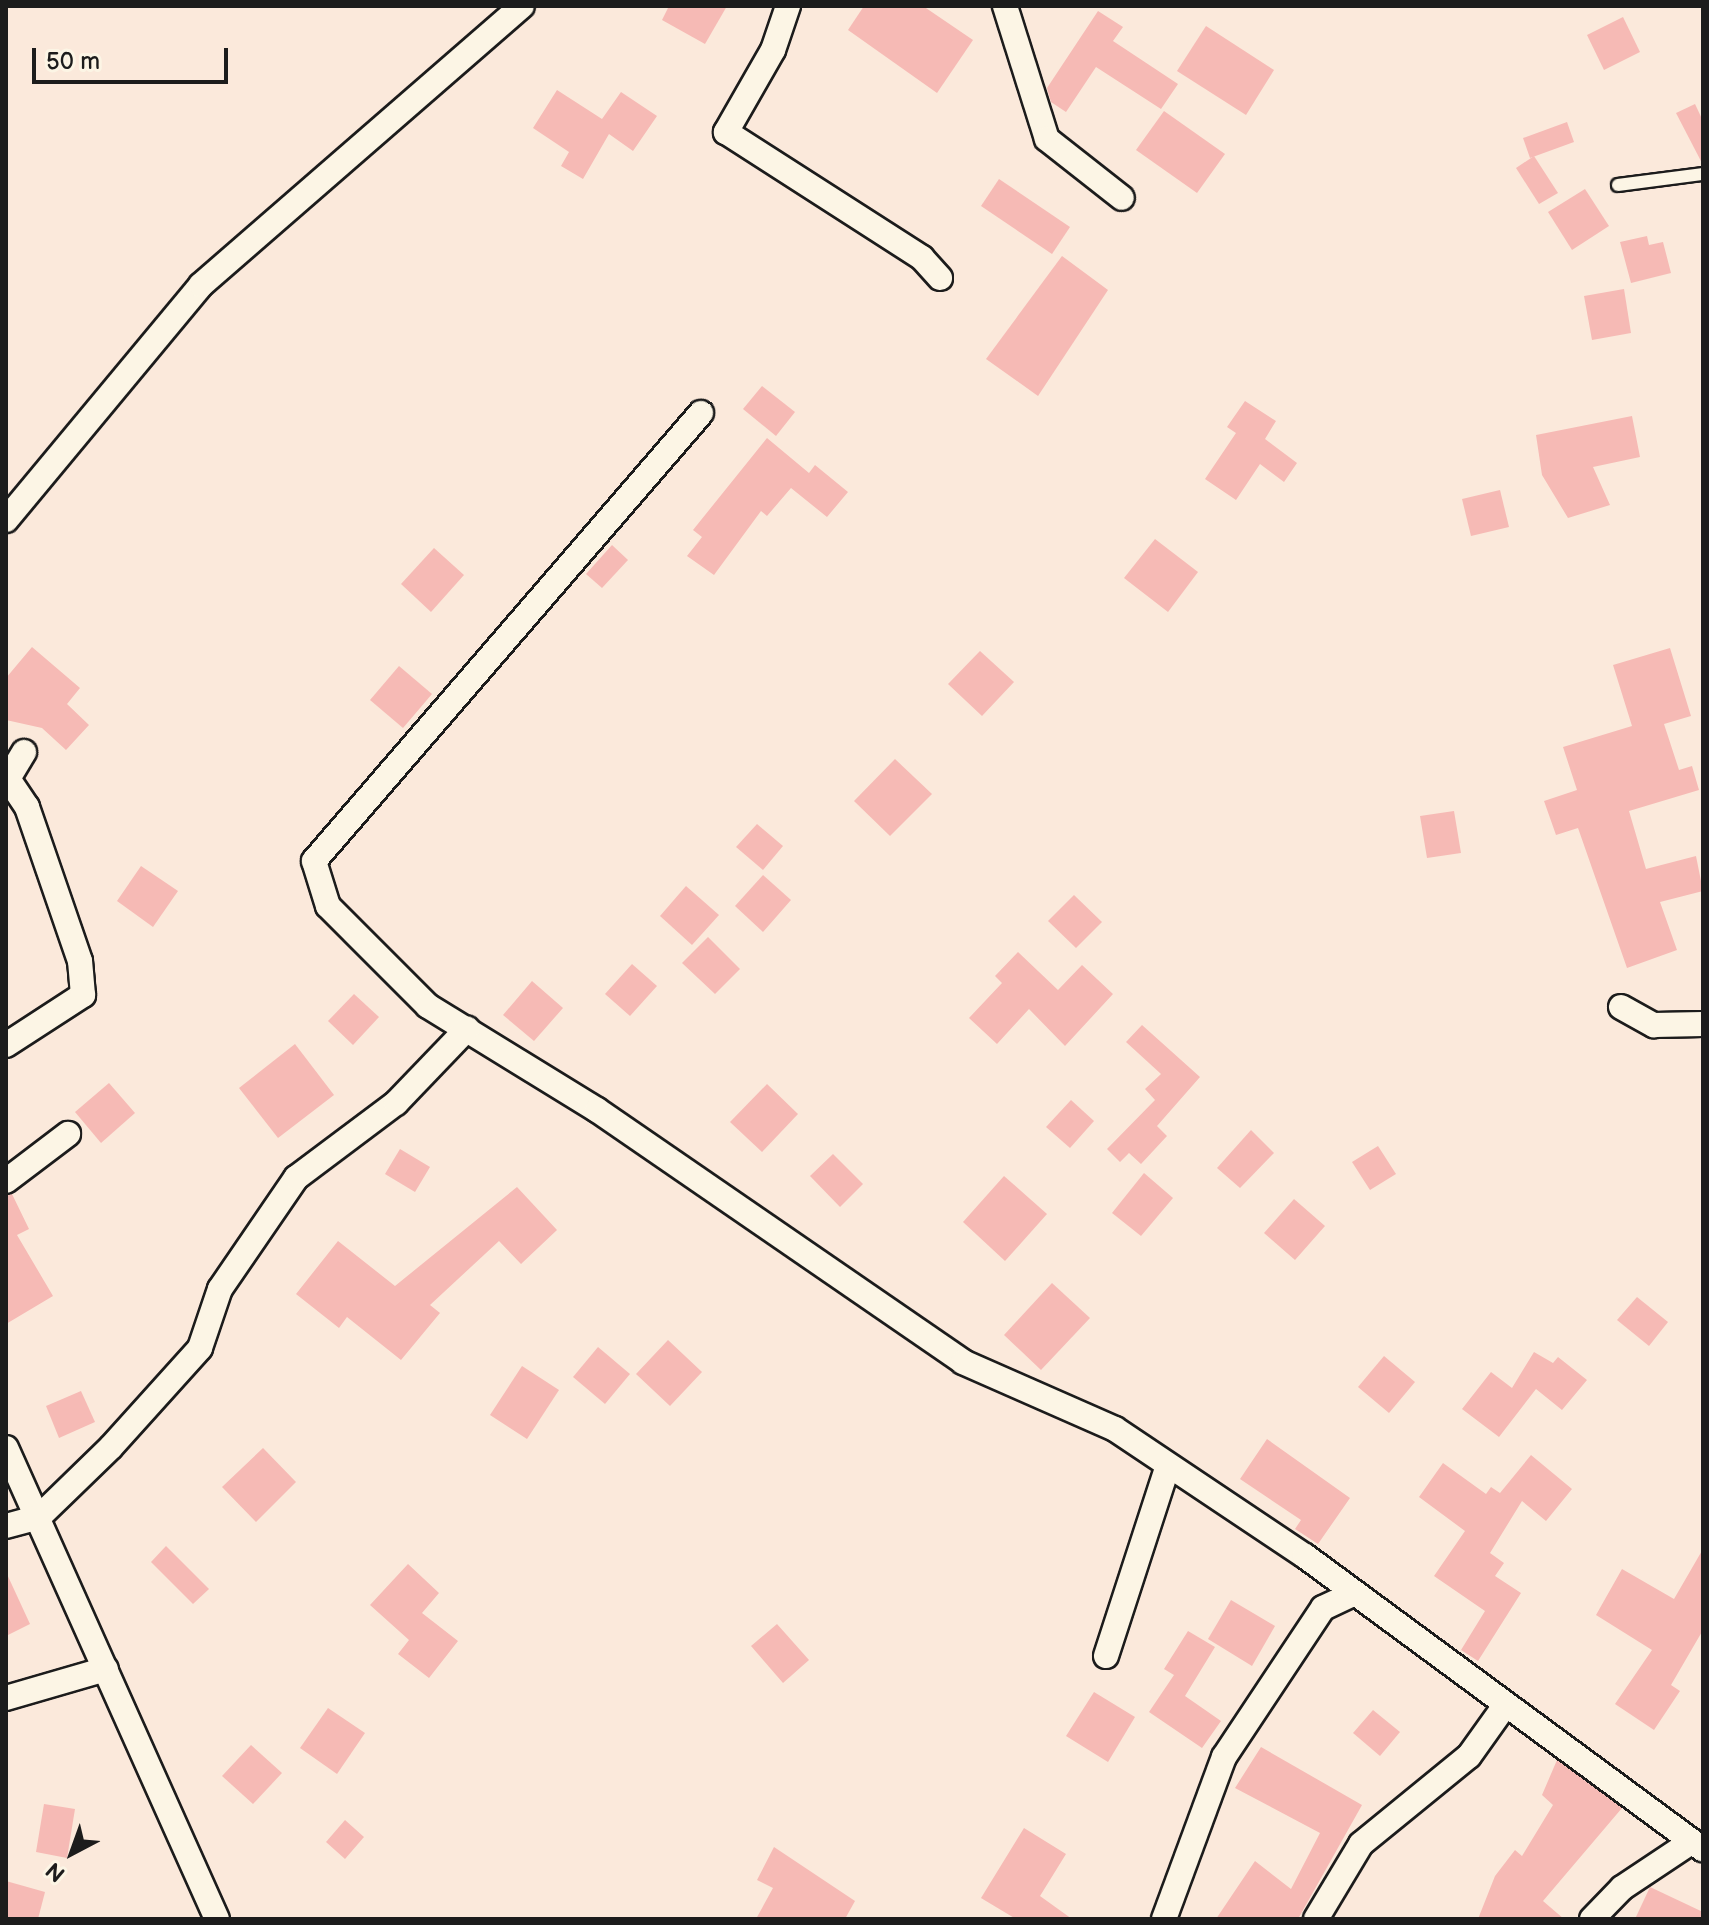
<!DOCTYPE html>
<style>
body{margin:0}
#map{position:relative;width:1709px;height:1925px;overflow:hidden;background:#fbe9db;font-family:"Balsamiq Sans",sans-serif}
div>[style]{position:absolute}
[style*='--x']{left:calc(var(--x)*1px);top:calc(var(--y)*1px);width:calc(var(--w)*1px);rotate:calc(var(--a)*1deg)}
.building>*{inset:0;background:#f6bab5}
.roads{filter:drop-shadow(2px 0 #1c1c1c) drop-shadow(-2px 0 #1c1c1c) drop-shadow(0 2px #1c1c1c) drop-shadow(0 -2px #1c1c1c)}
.lane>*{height:12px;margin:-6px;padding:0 6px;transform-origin:6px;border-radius:6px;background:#fcf5e5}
.street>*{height:24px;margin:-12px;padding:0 12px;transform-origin:12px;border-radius:12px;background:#fcf5e5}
span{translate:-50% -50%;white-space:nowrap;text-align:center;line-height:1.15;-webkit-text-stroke:8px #fcf5e5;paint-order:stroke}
.frame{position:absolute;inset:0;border:8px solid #1c1c1c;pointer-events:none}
.north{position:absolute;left:32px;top:1813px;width:80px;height:80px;-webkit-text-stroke:6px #fcf5e5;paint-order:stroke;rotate:221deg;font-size:22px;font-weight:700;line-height:32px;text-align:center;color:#1c1c1c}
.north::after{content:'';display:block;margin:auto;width:28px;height:36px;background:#1c1c1c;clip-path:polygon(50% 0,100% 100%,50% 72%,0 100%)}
.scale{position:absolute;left:32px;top:48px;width:196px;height:36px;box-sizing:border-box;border:4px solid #1c1c1c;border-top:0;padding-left:10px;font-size:24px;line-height:28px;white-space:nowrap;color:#1c1c1c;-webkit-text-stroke:6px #fcf5e5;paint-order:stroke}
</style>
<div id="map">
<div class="building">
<i style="clip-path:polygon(669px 6px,727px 6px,705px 44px,662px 20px)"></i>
<i style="clip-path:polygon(864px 6px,923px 6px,973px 40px,937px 93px,848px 30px)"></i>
<i style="clip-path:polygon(1098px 11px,1123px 27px,1113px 41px,1178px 84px,1161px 109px,1096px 67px,1066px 112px,1051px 102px,1047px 88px)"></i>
<i style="clip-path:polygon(1623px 17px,1640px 52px,1604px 70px,1587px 35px)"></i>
<i style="clip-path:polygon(1206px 26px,1274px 70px,1246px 115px,1177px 71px)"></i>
<i style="clip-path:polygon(557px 90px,602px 119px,621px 92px,657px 116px,633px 151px,609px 134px,583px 179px,561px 166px,569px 152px,533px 128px)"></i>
<i style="clip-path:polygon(1695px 104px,1703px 121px,1703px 165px,1676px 113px)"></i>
<i style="clip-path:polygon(1164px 111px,1225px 154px,1197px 193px,1136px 150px)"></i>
<i style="clip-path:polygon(1567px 122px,1574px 142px,1530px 158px,1523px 138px)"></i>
<i style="clip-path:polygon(1534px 156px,1558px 193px,1539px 204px,1516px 168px)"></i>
<i style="clip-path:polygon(999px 179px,1070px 227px,1052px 254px,981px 206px)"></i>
<i style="clip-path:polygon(1585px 189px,1609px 226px,1572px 250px,1548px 212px)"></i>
<i style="clip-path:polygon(1647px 236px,1649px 245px,1663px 242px,1671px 273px,1631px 283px,1620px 242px)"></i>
<i style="clip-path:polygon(1062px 256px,1108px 290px,1038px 396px,986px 359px)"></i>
<i style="clip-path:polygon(1624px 289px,1631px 333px,1592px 340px,1584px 296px)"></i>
<i style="clip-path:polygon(762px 386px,795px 412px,776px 436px,743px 409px)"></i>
<i style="clip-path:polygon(1245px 401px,1276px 421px,1265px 439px,1297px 463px,1284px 482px,1260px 464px,1236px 500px,1205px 479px,1236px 433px,1227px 427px)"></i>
<i style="clip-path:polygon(1632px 416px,1640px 457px,1593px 467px,1610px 505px,1568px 518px,1542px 475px,1536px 435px)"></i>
<i style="clip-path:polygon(767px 438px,809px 473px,815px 465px,848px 492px,827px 517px,791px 488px,767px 516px,761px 511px,714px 575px,687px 556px,702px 537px,693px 530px)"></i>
<i style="clip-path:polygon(1500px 490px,1509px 527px,1471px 536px,1462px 499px)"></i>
<i style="clip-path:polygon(1155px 539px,1198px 572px,1168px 612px,1124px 578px)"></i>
<i style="clip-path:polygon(612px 545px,628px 560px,602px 588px,586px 574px)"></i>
<i style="clip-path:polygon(434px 548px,464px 575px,431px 612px,401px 584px)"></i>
<i style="clip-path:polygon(32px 647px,80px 688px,67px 704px,89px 725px,66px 750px,42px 728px,6px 720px,6px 678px)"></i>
<i style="clip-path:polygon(1670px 648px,1691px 716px,1664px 724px,1679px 770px,1692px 766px,1699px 790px,1629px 811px,1646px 869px,1696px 856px,1703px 891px,1660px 902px,1677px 950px,1627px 968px,1578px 828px,1556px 835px,1544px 801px,1577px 790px,1563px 747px,1632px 726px,1613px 665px)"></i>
<i style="clip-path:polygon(980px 651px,1014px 682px,982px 716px,948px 684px)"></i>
<i style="clip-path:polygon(399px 666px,432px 694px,403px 728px,370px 700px)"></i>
<i style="clip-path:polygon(895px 759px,932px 794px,890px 836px,854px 801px)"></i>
<i style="clip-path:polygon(1454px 811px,1461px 853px,1427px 858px,1420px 816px)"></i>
<i style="clip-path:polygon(757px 824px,783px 846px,763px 870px,736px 847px)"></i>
<i style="clip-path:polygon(141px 866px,178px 891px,153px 927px,117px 901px)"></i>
<i style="clip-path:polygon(763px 875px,791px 900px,763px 932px,735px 906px)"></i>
<i style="clip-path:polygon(686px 886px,719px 915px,692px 945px,660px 916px)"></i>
<i style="clip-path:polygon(1074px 895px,1102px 922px,1076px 948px,1048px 921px)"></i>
<i style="clip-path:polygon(708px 937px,740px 969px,715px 994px,682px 963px)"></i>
<i style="clip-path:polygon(1018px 952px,1058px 990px,1082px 965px,1113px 994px,1065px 1046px,1029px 1009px,997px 1044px,969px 1018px,1002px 983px,995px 976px)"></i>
<i style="clip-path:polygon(632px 964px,657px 986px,630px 1016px,605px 994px)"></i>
<i style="clip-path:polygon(532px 981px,563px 1008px,534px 1041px,503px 1015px)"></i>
<i style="clip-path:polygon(354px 994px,379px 1017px,353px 1045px,328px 1021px)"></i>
<i style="clip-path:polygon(1142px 1025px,1200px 1077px,1157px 1126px,1167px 1136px,1141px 1164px,1129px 1153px,1120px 1162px,1107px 1149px,1155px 1100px,1145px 1089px,1161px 1074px,1126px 1042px)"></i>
<i style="clip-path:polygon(295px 1044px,334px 1095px,278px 1138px,239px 1088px)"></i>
<i style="clip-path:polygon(109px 1083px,135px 1113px,101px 1143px,75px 1112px)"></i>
<i style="clip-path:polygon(767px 1084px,798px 1114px,762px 1152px,730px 1122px)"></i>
<i style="clip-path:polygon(1071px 1100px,1094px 1121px,1070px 1148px,1046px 1127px)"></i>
<i style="clip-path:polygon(1251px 1130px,1274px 1153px,1240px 1188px,1217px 1168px)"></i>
<i style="clip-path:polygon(1378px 1146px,1396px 1174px,1370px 1190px,1352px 1162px)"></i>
<i style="clip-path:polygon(400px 1149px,430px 1167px,415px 1192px,385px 1174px)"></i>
<i style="clip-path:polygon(833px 1154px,863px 1184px,840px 1207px,810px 1176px)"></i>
<i style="clip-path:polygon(1144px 1173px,1173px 1198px,1141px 1236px,1112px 1213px)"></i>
<i style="clip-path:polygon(1004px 1176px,1047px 1214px,1005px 1261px,963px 1222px)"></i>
<i style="clip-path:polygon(517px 1187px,557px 1230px,521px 1264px,499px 1241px,430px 1305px,440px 1313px,401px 1360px,347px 1317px,339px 1328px,296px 1294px,338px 1241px,395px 1286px)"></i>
<i style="clip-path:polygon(12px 1194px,29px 1229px,17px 1235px,53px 1296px,6px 1324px,6px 1196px)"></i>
<i style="clip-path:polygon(1294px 1199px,1325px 1226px,1295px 1260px,1264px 1233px)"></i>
<i style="clip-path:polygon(1052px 1283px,1090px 1318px,1041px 1370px,1004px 1335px)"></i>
<i style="clip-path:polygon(1637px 1297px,1668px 1322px,1649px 1346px,1617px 1320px)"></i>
<i style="clip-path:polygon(668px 1340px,702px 1372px,670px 1406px,636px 1374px)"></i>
<i style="clip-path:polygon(598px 1347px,630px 1374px,605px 1404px,573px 1377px)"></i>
<i style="clip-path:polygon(1534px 1352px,1553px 1363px,1558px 1357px,1587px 1380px,1562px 1410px,1536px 1389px,1499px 1437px,1462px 1409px,1491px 1372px,1512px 1388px)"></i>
<i style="clip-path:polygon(1384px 1356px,1415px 1382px,1389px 1413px,1358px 1387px)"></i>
<i style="clip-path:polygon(522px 1366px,559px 1390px,527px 1439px,490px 1415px)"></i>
<i style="clip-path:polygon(81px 1391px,95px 1422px,59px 1438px,46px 1406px)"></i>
<i style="clip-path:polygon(1267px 1439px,1350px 1498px,1318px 1544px,1295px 1529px,1301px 1520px,1240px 1479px)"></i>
<i style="clip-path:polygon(263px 1448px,296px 1482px,256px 1522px,222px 1487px)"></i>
<i style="clip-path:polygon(1531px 1455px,1572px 1489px,1546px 1521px,1522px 1501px,1490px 1553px,1504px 1563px,1495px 1576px,1521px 1593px,1478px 1661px,1461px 1650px,1485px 1611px,1434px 1576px,1465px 1531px,1419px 1497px,1443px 1463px,1486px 1494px,1491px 1487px,1500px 1493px)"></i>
<i style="clip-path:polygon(166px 1546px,209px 1589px,193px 1604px,151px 1562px)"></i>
<i style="clip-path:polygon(1703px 1549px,1703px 1630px,1671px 1685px,1680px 1691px,1654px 1730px,1615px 1704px,1652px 1650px,1596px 1615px,1622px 1569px,1674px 1599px)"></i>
<i style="clip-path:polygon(408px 1564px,439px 1593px,422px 1613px,458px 1641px,429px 1678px,398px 1654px,409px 1640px,370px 1605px)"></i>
<i style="clip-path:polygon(6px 1572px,30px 1624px,6px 1636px)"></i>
<i style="clip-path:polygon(1231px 1600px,1275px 1626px,1252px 1666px,1208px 1639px)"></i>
<i style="clip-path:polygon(777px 1624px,809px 1660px,783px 1683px,751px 1646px)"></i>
<i style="clip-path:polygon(1188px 1631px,1215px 1647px,1185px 1696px,1221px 1721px,1202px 1748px,1149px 1712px,1174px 1675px,1164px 1669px)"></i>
<i style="clip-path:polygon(1094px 1692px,1135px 1717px,1108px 1762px,1066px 1736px)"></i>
<i style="clip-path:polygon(328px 1708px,365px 1733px,337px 1774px,300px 1748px)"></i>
<i style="clip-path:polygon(1373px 1710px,1400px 1732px,1380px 1756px,1353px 1733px)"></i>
<i style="clip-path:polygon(251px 1745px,282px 1773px,253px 1804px,222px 1776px)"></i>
<i style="clip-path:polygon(1261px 1747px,1362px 1805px,1298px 1919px,1216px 1919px,1255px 1861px,1291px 1889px,1320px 1833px,1235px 1788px)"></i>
<i style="clip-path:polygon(1557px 1760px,1622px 1808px,1543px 1901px,1564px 1919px,1478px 1919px,1495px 1876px,1515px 1850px,1522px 1856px,1553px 1805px,1542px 1795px)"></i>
<i style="clip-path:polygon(44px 1804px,75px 1809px,67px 1858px,36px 1852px)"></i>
<i style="clip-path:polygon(345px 1820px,364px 1837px,345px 1859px,326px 1842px)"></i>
<i style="clip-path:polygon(1024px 1828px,1066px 1854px,1040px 1896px,1072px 1919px,1016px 1919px,981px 1898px)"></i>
<i style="clip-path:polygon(774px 1847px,855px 1901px,845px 1919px,756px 1919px,773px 1888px,757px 1880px)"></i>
<i style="clip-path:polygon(6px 1881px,45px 1892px,38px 1919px,6px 1919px)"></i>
<i style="clip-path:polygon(1650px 1887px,1703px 1912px,1703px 1919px,1635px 1919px)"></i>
</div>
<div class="roads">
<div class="lane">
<i style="--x:1618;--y:185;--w:86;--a:-7.4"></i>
</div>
<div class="street">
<i style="--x:788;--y:6;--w:46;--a:108.8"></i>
<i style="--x:773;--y:50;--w:95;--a:119.8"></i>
<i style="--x:726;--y:132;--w:233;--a:32.7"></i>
<i style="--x:922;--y:258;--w:27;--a:48"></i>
<i style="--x:1005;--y:6;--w:139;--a:72.5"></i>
<i style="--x:1047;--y:139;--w:95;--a:38.2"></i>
<i style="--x:701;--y:413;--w:592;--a:130.82"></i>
<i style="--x:314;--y:861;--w:47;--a:72.7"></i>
<i style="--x:328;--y:906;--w:141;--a:45"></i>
<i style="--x:428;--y:1006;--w:198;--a:31.6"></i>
<i style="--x:597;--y:1110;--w:444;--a:34.5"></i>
<i style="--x:963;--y:1362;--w:166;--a:23.8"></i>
<i style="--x:1115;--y:1429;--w:229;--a:33.8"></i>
<i style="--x:1305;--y:1556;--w:494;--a:36.4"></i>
<i style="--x:6;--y:520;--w:305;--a:-50.3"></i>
<i style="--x:201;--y:285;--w:425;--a:-41"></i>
<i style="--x:6;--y:782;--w:35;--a:-59"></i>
<i style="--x:1621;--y:1007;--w:38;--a:29"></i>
<i style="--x:1654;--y:1025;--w:49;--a:-1.2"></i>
<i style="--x:6;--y:1045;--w:92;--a:-33"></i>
<i style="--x:83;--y:995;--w:34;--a:-95"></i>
<i style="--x:80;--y:961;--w:163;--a:-109"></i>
<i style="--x:27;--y:807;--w:34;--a:-124"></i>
<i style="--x:6;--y:1181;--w:78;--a:-37.2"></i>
<i style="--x:6;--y:1448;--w:516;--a:65.87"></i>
<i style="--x:6;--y:1526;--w:34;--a:-15"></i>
<i style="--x:39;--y:1517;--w:100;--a:-44.2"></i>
<i style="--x:111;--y:1447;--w:133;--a:-48"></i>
<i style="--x:200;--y:1348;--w:62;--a:-71.3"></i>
<i style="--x:220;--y:1289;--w:135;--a:-55.6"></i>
<i style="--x:296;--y:1178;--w:125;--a:-36.9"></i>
<i style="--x:396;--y:1103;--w:103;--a:-46.2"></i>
<i style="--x:1106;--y:1656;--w:198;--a:-72"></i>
<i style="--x:6;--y:1698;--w:104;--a:-16.2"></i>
<i style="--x:1164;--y:1919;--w:173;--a:-69.7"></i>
<i style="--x:1224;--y:1757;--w:179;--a:-56.4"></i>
<i style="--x:1323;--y:1608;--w:35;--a:-25"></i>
<i style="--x:1316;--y:1919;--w:87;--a:-59"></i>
<i style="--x:1361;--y:1844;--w:139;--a:-39.2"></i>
<i style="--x:1469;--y:1756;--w:60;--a:-54.5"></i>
<i style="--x:1592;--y:1919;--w:43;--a:-45.9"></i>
<i style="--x:1622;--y:1888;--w:83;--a:-33.7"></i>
</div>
</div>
<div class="frame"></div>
<div class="north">N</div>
<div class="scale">50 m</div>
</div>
